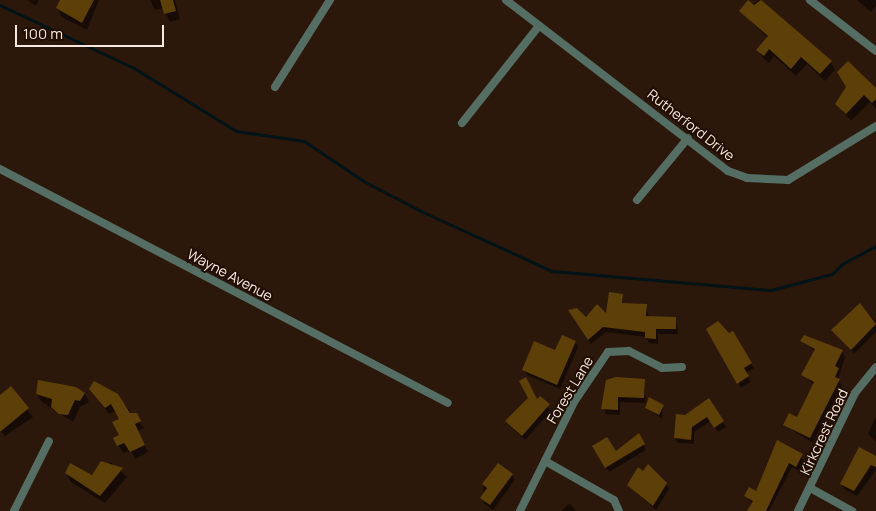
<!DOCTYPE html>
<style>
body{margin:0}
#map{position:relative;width:876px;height:511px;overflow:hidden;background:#2c180b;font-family:Manrope,sans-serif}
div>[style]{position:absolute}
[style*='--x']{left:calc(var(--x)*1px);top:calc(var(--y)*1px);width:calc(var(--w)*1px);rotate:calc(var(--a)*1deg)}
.shadow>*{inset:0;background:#0007}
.stream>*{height:3px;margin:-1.5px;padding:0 1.5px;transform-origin:1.5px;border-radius:1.5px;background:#001317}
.building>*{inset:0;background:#5d3f08}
.minor>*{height:8px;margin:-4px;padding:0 4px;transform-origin:4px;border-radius:4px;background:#546e63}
span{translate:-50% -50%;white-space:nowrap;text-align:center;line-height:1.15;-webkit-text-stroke:4px #220f04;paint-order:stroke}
.street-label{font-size:14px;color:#f7e9e0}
.scale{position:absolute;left:15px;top:25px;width:149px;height:22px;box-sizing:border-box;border:2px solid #f7e9e0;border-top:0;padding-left:6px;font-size:15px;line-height:18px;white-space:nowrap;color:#f7e9e0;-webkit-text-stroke:4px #220f04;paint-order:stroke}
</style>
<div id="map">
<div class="shadow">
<i style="clip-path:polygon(27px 0,39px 0,36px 6px)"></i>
<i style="clip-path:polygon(62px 0,99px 0,87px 30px,62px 17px,57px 8px)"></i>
<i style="clip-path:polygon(150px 0,175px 0,180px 19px,170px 22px,163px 8px,155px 10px)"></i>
<i style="clip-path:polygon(759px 0,831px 62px,835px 70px,825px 81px,807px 64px,796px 76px,774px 56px,769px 63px,763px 58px,758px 50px,768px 38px,741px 11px)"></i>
<i style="clip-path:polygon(857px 0,876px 0,876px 6px,871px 12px)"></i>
<i style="clip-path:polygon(876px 90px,876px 109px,870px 102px,851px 121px,837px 104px)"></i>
<i style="clip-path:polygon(622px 295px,624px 305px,646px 305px,649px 317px,676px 318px,678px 334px,658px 334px,658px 344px,649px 343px,646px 337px,606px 332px,591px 344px,572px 316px,607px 315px)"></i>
<i style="clip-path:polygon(860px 305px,876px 321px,876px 332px,854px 354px,833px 330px)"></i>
<i style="clip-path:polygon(718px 323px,754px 368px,746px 373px,751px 382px,741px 388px,708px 329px)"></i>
<i style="clip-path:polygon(802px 341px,842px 351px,845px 357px,838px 380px,842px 385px,813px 443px,784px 425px,798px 419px,814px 385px,803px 375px,815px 351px)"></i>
<i style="clip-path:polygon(575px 342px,578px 347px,560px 389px,527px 375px,524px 370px)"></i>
<i style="clip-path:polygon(644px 380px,646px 403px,620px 402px,620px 415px,605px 414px,607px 381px)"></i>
<i style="clip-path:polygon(39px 382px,85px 394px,89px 402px,80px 407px,73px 422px,42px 402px,37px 394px)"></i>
<i style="clip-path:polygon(10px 388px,33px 417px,5px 436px,0 431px,0 395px)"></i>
<i style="clip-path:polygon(91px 389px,117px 395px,144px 428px,138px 431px,148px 452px,135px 459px,131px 451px,123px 453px,115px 439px,121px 436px,121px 419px,116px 411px,109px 414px)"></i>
<i style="clip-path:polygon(709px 400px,726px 427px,718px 432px,711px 421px,694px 432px,694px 444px,678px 443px,675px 438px,685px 416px)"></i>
<i style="clip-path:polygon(537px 401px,552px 410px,525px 440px,506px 422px)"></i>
<i style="clip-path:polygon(663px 406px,662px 419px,646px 408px)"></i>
<i style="clip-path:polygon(876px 416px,876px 442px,868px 434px)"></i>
<i style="clip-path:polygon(638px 435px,646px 450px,609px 472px,594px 447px,615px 453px)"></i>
<i style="clip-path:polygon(777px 442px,805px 460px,799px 471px,792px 467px,769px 511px,749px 511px,753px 504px,745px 496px,756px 493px)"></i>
<i style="clip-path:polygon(876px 457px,876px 470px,857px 496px,844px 489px,841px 484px)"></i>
<i style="clip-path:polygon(111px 462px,127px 477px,105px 503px,71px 482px,66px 473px,92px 476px)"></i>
<i style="clip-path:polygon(512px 475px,515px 480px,493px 510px,484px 503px,483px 484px)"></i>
<i style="clip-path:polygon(666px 484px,669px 489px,656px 510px,628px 485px)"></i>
<i style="clip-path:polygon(570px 503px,576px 511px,561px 511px)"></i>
</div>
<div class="stream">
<i style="--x:0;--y:5;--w:148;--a:25.2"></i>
<i style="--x:134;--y:68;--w:120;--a:31.7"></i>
<i style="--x:236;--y:131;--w:69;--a:8.4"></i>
<i style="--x:304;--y:141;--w:73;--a:33.9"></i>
<i style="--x:365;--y:182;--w:65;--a:27.3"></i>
<i style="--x:423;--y:212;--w:142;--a:24.6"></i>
<i style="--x:552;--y:271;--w:220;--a:5"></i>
<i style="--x:771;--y:290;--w:63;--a:-14.7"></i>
<i style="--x:832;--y:274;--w:14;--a:-45"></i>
<i style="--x:842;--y:264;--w:38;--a:-28"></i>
</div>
<div class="building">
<i style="clip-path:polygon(60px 0,94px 0,82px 23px,56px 8px)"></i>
<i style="clip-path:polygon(160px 0,173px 0,176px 11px,164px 14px)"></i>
<i style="clip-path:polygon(748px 0,754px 5px,761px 0,832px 61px,820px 74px,801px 57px,791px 69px,769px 49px,764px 56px,756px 50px,768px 36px,739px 11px)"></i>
<i style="clip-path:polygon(848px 61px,876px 88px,876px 99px,872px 103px,864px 95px,846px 114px,835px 104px,846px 87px,837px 72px)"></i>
<i style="clip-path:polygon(609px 292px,623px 294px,622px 303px,647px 304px,646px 316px,676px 317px,676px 329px,656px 329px,656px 339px,645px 338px,645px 332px,603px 327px,588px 340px,568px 310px,577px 308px,586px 317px,597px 304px,606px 313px)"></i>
<i style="clip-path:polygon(860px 303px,876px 324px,851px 350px,831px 330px)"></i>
<i style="clip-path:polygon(718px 321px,729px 333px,733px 331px,752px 363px,744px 368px,749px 376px,737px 384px,706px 329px)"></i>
<i style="clip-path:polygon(562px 335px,576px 341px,557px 385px,522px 370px,534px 341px,555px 350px)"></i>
<i style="clip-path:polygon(804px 335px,843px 350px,835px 366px,839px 368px,835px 377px,840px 379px,810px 438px,783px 425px,789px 413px,797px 417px,814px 382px,801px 375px,815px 349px,800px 341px)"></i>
<i style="clip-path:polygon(526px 377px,537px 399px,540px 396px,550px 404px,522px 436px,505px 421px,528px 398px,519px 381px)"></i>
<i style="clip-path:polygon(616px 377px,645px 379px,644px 398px,618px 397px,618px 410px,601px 409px,606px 380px)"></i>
<i style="clip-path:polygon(38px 380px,76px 387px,85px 393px,80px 401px,75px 400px,68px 415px,59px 414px,51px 407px,52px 399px,36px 394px)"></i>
<i style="clip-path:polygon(94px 381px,118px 394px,130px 413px,137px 413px,141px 421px,135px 424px,145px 445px,130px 452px,124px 443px,117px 446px,113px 438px,119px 435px,112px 422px,119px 419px,111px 404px,105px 408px,89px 389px)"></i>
<i style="clip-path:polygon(11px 386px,29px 408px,0 432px,0 395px)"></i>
<i style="clip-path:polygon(649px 397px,664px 405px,659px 415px,645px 408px)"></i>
<i style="clip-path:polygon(709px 398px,724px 421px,714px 428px,707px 417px,692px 427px,691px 440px,674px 438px,676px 414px,685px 415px)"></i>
<i style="clip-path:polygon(639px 433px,645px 444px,605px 468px,592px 446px,607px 437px,616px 451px)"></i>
<i style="clip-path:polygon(777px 440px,803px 454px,796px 467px,789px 463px,766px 511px,747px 511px,753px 501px,744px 496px,749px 487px,756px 491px)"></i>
<i style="clip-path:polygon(859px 447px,876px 456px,876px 467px,871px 465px,854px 491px,840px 484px)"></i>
<i style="clip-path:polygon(101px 461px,123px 468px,100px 496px,65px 473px,70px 463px,92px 475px)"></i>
<i style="clip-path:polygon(498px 463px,513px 474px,490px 505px,480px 498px,487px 488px,482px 484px)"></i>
<i style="clip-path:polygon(648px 464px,667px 483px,653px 506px,627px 485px,638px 467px,643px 471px)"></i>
</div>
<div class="minor">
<i style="--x:506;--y:0;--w:280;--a:37.6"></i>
<i style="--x:728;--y:171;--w:20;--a:20"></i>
<i style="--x:747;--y:178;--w:41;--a:2.8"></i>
<i style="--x:788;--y:180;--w:103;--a:-31.5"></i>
<i style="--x:810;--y:0;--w:83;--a:37.7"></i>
<i style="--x:275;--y:87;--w:103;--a:-57.7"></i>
<i style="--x:462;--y:123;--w:124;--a:-51.6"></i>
<i style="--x:0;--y:169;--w:505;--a:27.58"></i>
<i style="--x:637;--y:200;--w:80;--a:-50.6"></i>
<i style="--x:545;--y:461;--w:79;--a:29.5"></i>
<i style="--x:614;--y:500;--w:12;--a:66"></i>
<i style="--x:812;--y:489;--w:46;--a:28.8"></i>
<i style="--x:14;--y:511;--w:78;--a:-63.4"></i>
<i style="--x:520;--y:511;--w:122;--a:-63.6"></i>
<i style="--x:574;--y:402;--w:60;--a:-55.8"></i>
<i style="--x:608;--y:352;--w:21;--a:-3"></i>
<i style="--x:629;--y:351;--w:37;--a:27"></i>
<i style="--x:662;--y:368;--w:20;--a:-3"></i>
<i style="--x:798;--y:511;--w:131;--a:-64.2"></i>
<i style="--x:855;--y:393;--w:33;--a:-51"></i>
</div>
<div class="street-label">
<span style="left:691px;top:125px;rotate:38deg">Rutherford Drive</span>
<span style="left:230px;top:275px;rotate:28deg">Wayne Avenue</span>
<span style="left:570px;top:390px;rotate:-59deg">Forest Lane</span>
<span style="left:824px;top:432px;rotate:-65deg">Kirkcrest Road</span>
</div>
<div class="scale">100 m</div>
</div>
